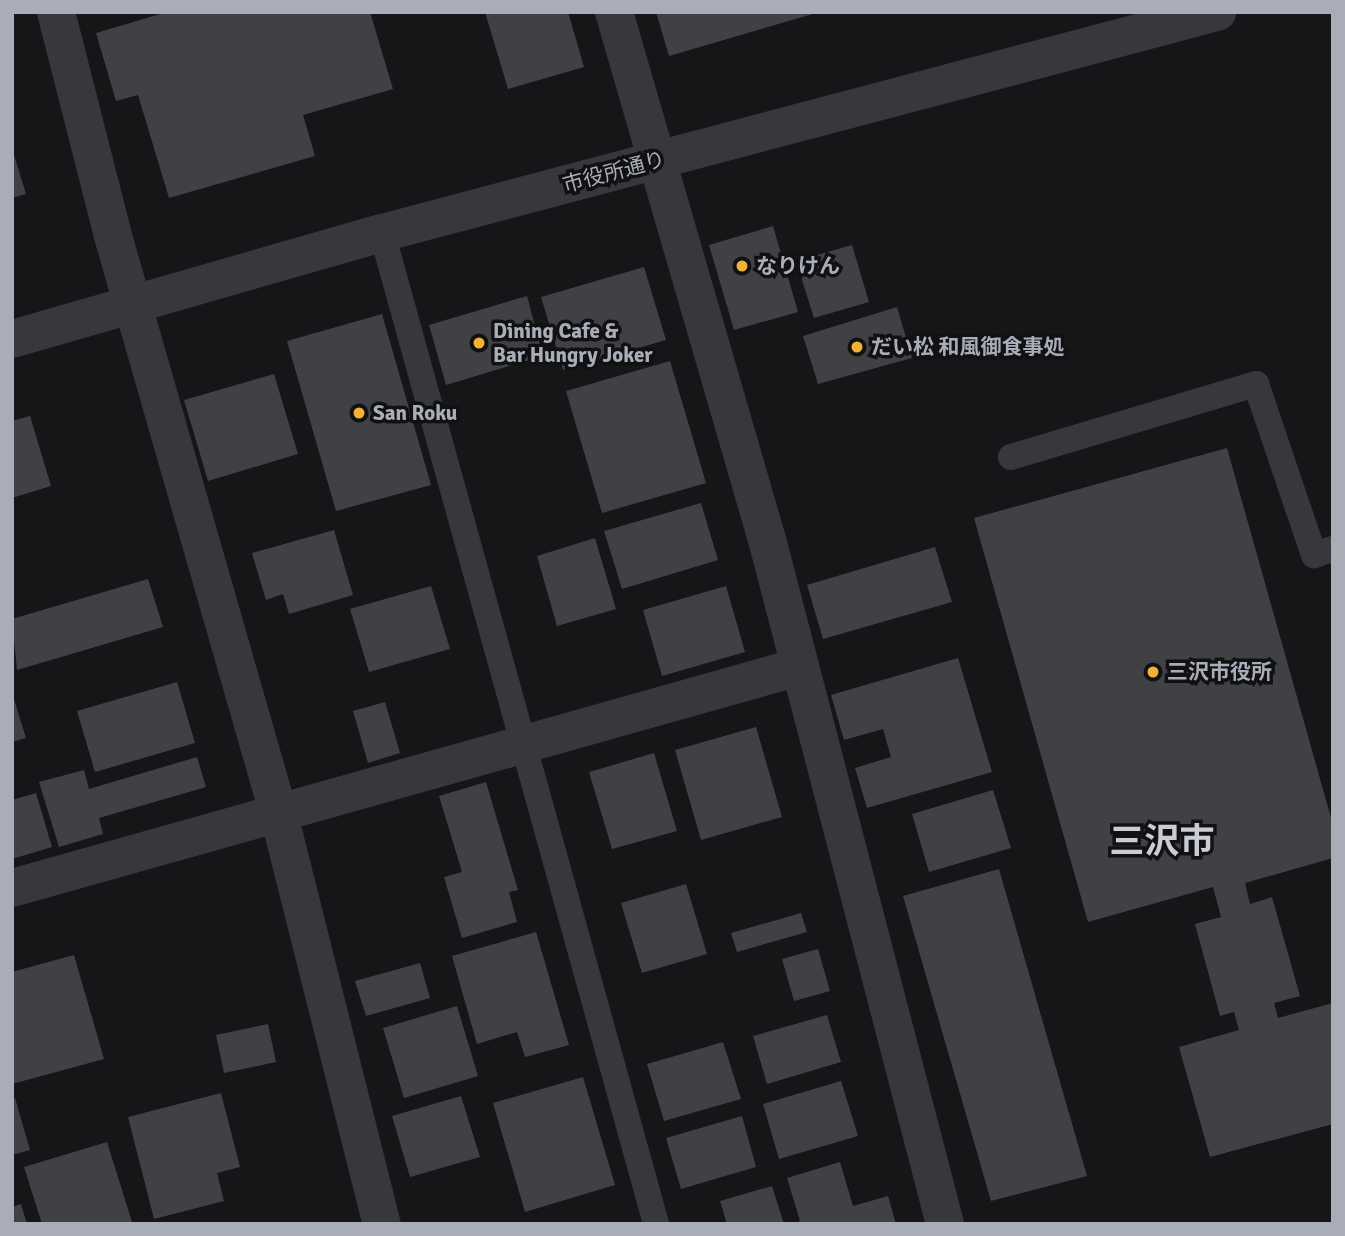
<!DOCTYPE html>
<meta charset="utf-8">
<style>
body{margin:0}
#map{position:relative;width:1345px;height:1236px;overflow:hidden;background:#161618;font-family:Signika,"Noto Sans JP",sans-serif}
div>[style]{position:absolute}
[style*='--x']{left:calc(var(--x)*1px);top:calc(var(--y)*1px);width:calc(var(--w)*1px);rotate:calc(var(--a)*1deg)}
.building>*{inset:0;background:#404145}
.service>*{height:26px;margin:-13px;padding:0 13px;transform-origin:13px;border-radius:13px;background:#37383d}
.minor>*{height:38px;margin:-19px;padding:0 19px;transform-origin:19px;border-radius:19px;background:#37383d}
.tertiary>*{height:38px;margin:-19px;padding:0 19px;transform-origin:19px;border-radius:19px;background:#37383d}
.dots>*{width:19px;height:19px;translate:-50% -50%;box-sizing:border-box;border:4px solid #111113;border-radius:50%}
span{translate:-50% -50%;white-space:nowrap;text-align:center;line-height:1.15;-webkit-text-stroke:7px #111113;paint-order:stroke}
.street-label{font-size:21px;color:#a8adb8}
.poi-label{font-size:21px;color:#a8adb8;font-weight:700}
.left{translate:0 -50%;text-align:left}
.town-label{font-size:35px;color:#c9ccd4;font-weight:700}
.frame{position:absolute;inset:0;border:14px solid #a8adb8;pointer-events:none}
</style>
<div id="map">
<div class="building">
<i style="clip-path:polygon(167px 12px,370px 12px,393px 89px,303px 115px,315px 156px,169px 198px,138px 95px,116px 101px,96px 33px)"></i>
<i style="clip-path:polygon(485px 12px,568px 12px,584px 67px,508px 89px)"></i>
<i style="clip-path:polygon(656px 12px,816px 12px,816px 13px,669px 56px)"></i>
<i style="clip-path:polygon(12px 148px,26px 194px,12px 198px)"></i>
<i style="clip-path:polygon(773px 226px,798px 312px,734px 330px,709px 245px)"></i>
<i style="clip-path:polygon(852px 245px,869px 302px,814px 318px,796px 261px)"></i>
<i style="clip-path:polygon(644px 267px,666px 340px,563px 370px,541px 297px)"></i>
<i style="clip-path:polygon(527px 296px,543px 356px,446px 385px,429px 325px)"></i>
<i style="clip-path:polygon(897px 307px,912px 358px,818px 384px,803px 336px)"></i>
<i style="clip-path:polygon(382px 314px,431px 485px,336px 511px,287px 341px)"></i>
<i style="clip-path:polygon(670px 361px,706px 483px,602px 513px,566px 391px)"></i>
<i style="clip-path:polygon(274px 374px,298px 454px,208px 481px,184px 400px)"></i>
<i style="clip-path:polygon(30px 416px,51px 486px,12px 498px,12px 421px)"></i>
<i style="clip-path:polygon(1227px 448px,1333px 825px,1333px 858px,1245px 883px,1250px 904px,1272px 897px,1300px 996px,1274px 1003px,1278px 1018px,1333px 1003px,1333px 1124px,1210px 1157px,1179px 1047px,1239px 1030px,1234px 1012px,1220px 1016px,1195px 924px,1221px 917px,1213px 887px,1088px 922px,974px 518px)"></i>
<i style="clip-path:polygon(701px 503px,718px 560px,622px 589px,604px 531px)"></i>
<i style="clip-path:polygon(334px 530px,353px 595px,289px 614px,283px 594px,266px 600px,252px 553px)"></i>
<i style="clip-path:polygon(595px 538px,616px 609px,557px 626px,537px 556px)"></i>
<i style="clip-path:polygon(935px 547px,952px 602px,823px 639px,807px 585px)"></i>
<i style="clip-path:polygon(148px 579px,163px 627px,17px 670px,12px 619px)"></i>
<i style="clip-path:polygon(431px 586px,450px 649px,369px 672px,350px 609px)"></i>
<i style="clip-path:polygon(726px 586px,745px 652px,662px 676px,643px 610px)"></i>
<i style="clip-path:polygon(958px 658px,992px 772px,867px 808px,855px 768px,891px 757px,883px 729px,844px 740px,831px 695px)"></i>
<i style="clip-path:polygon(177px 682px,195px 743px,95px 772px,77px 711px)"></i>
<i style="clip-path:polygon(13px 696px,26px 738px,12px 742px,12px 697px)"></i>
<i style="clip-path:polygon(385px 702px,400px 753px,368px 763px,353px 711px)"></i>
<i style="clip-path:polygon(756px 727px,782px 817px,701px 840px,675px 750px)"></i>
<i style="clip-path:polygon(654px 753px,677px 831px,612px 849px,589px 772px)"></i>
<i style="clip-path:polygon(197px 757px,206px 787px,99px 818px,103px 834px,59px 847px,39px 782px,84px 770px,89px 789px)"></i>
<i style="clip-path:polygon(486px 782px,518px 890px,509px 892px,517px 922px,462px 938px,444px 877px,462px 872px,439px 796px)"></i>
<i style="clip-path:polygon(993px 790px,1011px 848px,929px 872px,912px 814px)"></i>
<i style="clip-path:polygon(36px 793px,52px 847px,12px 859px,12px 800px)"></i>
<i style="clip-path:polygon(999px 869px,1087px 1176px,991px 1201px,903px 896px)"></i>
<i style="clip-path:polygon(686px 884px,707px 954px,642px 973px,621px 903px)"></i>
<i style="clip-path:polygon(801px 913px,807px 932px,737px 952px,731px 933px)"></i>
<i style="clip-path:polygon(536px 932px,569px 1045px,525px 1057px,517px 1032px,477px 1044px,452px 956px)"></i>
<i style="clip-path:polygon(818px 949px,830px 991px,794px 1001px,782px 959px)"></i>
<i style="clip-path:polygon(74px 955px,104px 1059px,12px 1084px,12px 972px)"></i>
<i style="clip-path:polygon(420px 963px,430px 998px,366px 1016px,355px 981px)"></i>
<i style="clip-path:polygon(457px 1006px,478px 1076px,404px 1098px,383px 1028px)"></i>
<i style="clip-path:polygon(827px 1015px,841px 1062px,767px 1084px,753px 1036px)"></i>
<i style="clip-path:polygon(268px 1024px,276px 1062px,224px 1073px,216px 1035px)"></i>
<i style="clip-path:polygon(723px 1042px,741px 1099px,664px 1121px,647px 1064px)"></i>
<i style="clip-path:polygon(583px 1077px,615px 1185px,525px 1212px,493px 1103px)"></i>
<i style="clip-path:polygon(841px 1081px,858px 1136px,779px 1159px,763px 1104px)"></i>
<i style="clip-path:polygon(221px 1093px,240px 1167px,217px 1173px,224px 1201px,154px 1219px,128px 1117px)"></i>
<i style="clip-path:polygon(461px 1096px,480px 1157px,410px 1177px,392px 1116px)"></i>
<i style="clip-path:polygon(15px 1098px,30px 1150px,12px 1155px,12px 1099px)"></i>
<i style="clip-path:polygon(742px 1116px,756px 1167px,681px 1189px,666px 1138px)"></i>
<i style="clip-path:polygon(107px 1142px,132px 1222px,42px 1224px,24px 1167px)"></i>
<i style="clip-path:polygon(840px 1162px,853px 1206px,888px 1196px,896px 1224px,793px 1224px,800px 1221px,787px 1178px)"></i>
<i style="clip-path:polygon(772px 1186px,784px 1224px,727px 1224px,720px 1201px)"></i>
<i style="clip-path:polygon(21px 1204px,27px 1224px,12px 1224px,12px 1207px)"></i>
</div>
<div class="service">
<i style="--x:382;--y:233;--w:1028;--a:74.54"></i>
<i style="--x:1011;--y:457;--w:256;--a:-16.6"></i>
<i style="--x:1256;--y:384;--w:181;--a:71.3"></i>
<i style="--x:1314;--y:555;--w:20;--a:-18"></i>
</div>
<div class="minor">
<i style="--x:56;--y:12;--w:231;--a:75.7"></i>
<i style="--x:113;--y:236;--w:602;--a:74"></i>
<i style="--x:279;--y:815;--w:422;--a:75.9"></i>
<i style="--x:614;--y:12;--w:553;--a:73.83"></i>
<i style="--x:768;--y:543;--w:704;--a:75.43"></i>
<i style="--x:12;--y:888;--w:817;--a:-15.69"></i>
</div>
<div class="tertiary">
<i style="--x:12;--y:339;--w:385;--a:-16"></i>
<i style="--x:382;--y:233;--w:864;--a:-14.82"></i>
</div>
<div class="dots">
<i style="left:742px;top:266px;background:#f2b134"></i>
<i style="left:479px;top:343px;background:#f2b134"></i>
<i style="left:857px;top:347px;background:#f2b134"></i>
<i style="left:359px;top:413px;background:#f2b134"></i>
<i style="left:1153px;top:672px;background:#f2b134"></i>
</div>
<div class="street-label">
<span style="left:614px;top:172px;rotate:-15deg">市役所通り</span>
</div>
<div class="poi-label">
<span class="left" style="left:756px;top:266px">なりけん</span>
<span class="left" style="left:493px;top:343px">Dining Cafe &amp;<br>Bar Hungry Joker</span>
<span class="left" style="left:871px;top:347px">だい松 和風御食事処</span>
<span class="left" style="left:373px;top:413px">San Roku</span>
<span class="left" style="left:1167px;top:672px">三沢市役所</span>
</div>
<div class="town-label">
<span style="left:1162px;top:842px">三沢市</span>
</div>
<div class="frame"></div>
</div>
